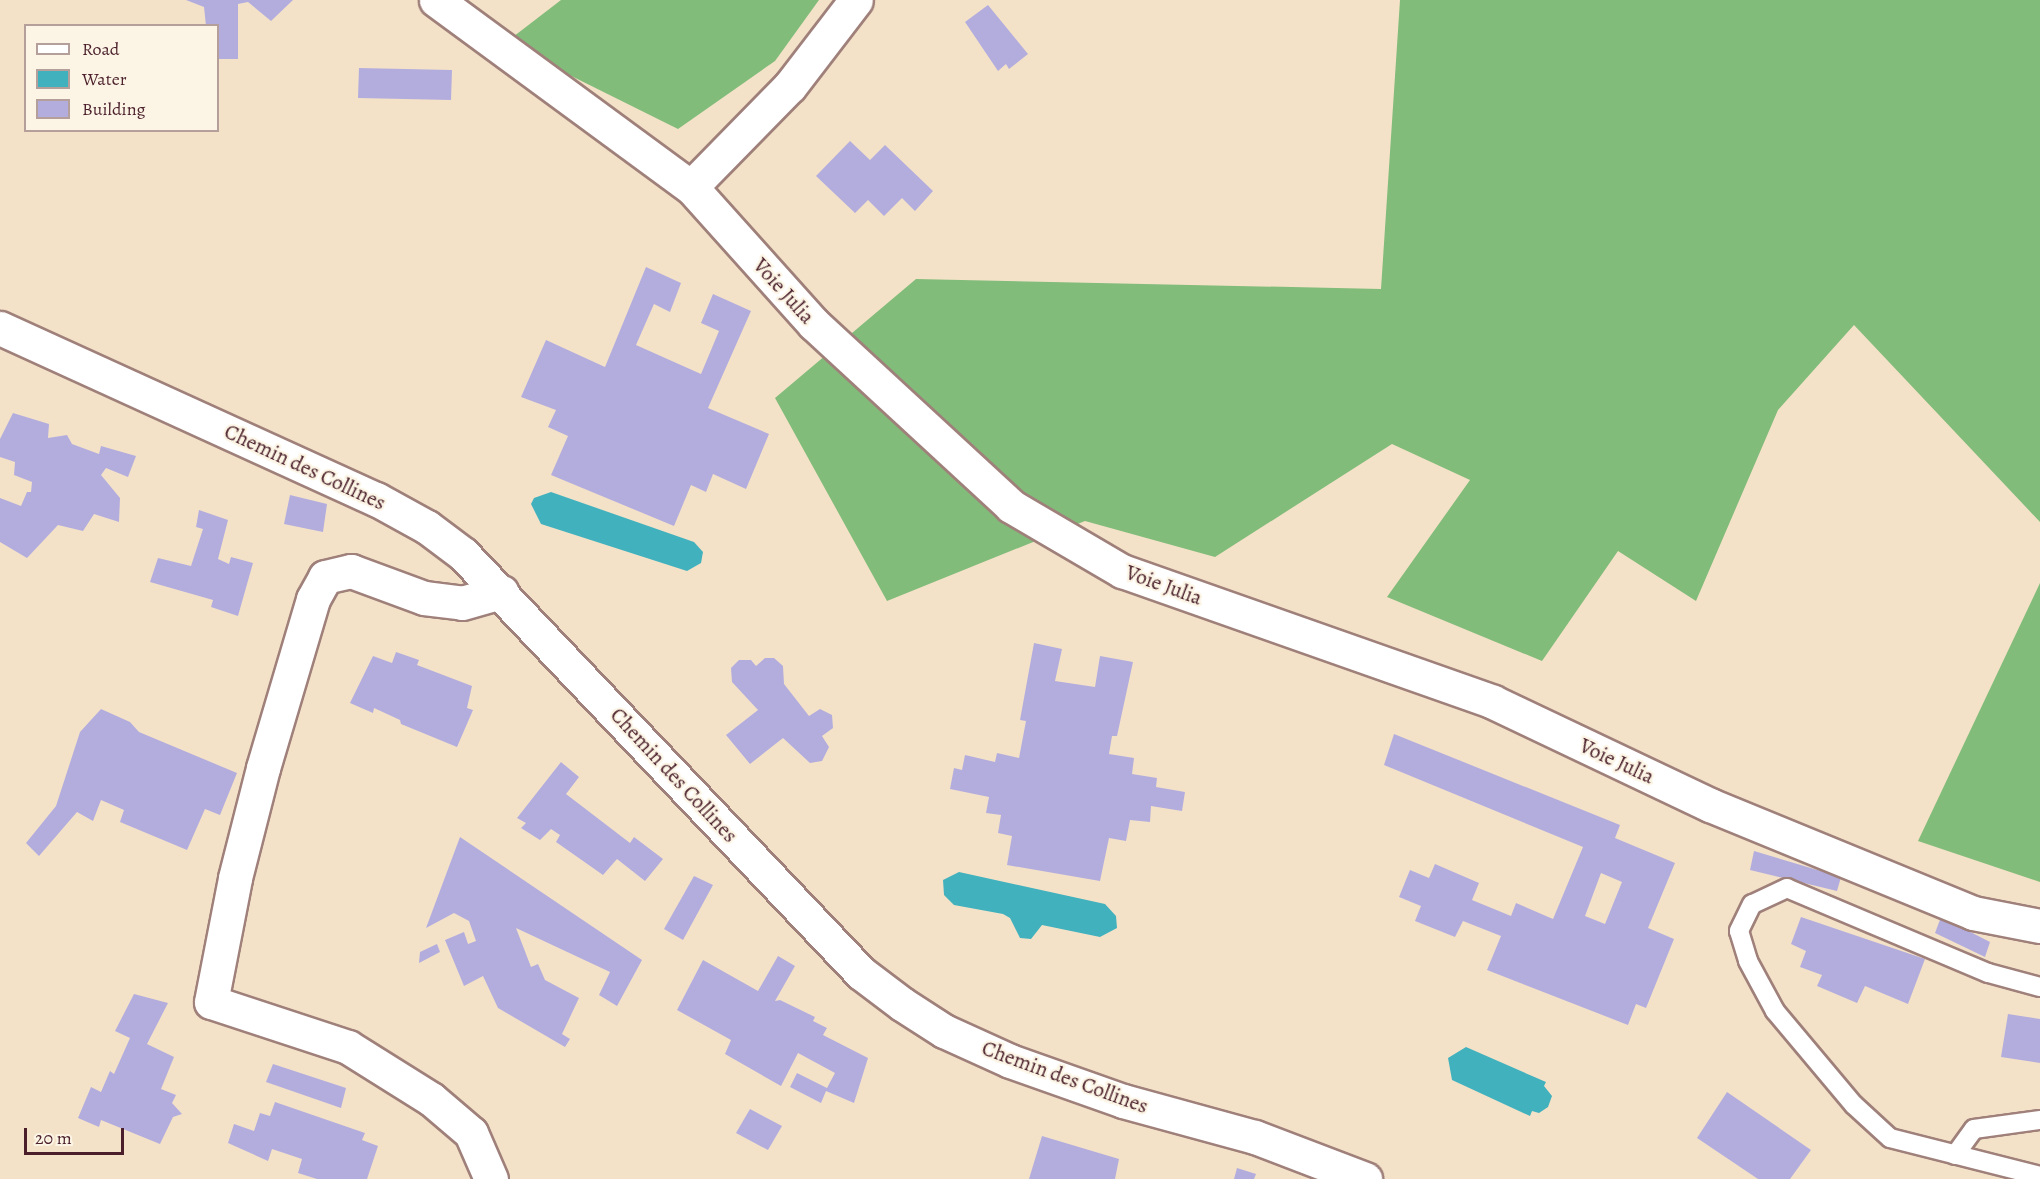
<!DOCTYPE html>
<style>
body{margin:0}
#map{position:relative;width:2040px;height:1179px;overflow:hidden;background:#f4e2c8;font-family:Alegreya,serif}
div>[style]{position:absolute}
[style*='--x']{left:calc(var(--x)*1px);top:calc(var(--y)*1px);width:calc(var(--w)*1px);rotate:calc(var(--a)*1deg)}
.forest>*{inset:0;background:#82bc7a}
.water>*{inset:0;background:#42b1be}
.building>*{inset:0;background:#b3adde}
.roads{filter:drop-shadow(2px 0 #9f807a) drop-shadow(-2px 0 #9f807a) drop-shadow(0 2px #9f807a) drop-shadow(0 -2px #9f807a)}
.lane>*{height:18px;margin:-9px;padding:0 9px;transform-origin:9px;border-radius:9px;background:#fff}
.street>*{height:33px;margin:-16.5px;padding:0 16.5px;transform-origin:16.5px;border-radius:16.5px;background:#fff}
span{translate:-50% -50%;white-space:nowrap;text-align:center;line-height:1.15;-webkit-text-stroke:4.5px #fcf5e5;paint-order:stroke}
.street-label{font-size:21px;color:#4a1f2b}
.legend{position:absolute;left:24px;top:24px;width:195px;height:108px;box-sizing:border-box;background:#fcf5e5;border:2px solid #b59f9b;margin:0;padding:8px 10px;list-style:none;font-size:18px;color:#4a1f2b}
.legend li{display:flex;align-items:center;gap:12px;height:30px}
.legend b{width:30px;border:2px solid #b59f9b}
.scale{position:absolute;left:24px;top:1128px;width:100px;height:27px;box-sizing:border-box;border:3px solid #4a1f2b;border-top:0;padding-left:8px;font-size:18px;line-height:21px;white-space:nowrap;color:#4a1f2b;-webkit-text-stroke:4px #fcf5e5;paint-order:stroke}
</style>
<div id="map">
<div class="forest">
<i style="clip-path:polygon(561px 0,819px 0,775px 61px,678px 129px,505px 43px)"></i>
<i style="clip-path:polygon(1400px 0,2040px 0,2040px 522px,1854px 325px,1778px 410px,1696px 601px,1618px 551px,1542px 661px,1387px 597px,1470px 480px,1392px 444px,1215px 557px,1085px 521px,887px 601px,775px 398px,916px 279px,1381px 289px)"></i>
<i style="clip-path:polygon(2040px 583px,2040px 882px,1918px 841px)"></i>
</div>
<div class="water">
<i style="clip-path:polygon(551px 492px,694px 542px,703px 552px,701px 563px,687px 571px,541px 524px,531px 504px,534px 498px)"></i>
<i style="clip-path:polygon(959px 872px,1105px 904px,1116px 916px,1117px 928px,1100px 937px,1042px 925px,1031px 939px,1020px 938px,1010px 918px,1003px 914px,954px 905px,944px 895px,943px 880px)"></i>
<i style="clip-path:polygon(1466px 1047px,1546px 1082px,1544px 1086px,1552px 1096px,1548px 1107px,1539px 1113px,1532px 1111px,1530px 1116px,1452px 1080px,1448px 1058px)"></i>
</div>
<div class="building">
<i style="clip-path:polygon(186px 0,293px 0,271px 21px,248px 2px,238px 4px,238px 59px,218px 59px,218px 26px,206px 26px,204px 7px)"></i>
<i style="clip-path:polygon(988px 5px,1028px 54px,1009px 69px,1006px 64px,998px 71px,965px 22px)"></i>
<i style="clip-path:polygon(359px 68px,452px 70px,451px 100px,358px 98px)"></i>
<i style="clip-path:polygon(850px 141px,870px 160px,885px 145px,933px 191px,915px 211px,902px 198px,884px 216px,868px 200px,855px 213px,816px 176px)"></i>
<i style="clip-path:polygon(646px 267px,681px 283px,670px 312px,654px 304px,636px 345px,701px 374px,719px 331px,701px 323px,713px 294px,751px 311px,708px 408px,769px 434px,746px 489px,713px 474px,706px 492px,691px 485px,674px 526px,551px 475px,568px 436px,548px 427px,556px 410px,521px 397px,546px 340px,605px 367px)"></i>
<i style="clip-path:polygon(13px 413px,49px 424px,48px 438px,67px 435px,72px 444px,99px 454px,101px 446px,136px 456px,128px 477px,106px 468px,101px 475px,120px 498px,119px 522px,94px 514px,83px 531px,58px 525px,27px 558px,0 542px,0 498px,21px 506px,27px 492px,31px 492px,32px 482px,14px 475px,15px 462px,0 457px,0 439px)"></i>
<i style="clip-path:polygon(290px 495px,327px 504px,323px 532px,284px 524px)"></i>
<i style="clip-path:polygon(199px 510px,228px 520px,218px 559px,229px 564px,231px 557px,253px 563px,238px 616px,211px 607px,213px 600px,150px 582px,158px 558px,191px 566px,203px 529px,196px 527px)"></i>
<i style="clip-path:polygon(1034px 643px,1062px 649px,1055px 681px,1095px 687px,1100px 656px,1133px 662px,1117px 736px,1112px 736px,1109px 754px,1134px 758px,1132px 774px,1157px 778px,1156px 787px,1185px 792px,1182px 811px,1151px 806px,1150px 822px,1130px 820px,1126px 841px,1109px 838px,1100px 881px,1007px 865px,1012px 836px,998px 833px,1001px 815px,986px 813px,989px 797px,950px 789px,954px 768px,962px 770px,965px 755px,995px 762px,997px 753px,1019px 758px,1026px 721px,1020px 720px)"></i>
<i style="clip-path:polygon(396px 652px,419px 660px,417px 665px,472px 686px,467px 708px,473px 710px,457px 747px,401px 724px,400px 720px,374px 708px,373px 713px,350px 703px,373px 656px,392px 663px)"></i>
<i style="clip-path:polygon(765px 658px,774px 658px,783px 666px,784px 684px,809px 716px,820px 709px,832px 715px,833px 728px,822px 736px,829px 747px,822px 761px,810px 763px,783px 738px,750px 764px,726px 735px,758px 710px,732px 682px,731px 668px,739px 660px,751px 660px,756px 666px)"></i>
<i style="clip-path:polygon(101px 709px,130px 722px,139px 732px,237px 773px,220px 815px,205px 809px,187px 850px,120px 822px,124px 810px,101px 800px,93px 821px,77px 812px,39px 856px,26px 843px,56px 806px,80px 732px)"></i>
<i style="clip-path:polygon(evenodd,1394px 734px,1620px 825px,1615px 838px,1675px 863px,1648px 928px,1674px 939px,1646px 1008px,1636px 1004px,1628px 1025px,1487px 970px,1501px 936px,1463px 921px,1455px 937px,1415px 921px,1421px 906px,1399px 897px,1410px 870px,1429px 878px,1435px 864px,1479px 883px,1472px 900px,1511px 916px,1516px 903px,1553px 919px,1583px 847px,1384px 765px,1394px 734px,1601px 873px,1622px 882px,1605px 924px,1585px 916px,1601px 873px)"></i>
<i style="clip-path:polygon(561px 762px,579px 777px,566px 794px,630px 843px,634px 837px,663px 859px,645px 881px,617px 859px,603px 875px,556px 842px,560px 835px,551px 829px,540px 840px,521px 828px,526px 823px,517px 818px)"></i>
<i style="clip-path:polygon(460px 837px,642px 960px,617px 1006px,599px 995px,610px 972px,516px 928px,531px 967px,538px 964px,545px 980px,579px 998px,562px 1034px,570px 1039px,565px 1047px,498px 1008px,483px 976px,464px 986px,445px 940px,464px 932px,468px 944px,476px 941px,469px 921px,454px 913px,426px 928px)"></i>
<i style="clip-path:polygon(1754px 851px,1841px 877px,1837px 891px,1750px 870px)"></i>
<i style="clip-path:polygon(694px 876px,713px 885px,683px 940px,664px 929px)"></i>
<i style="clip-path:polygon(1801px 917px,1925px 959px,1908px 1004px,1865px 986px,1857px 1003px,1817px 986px,1822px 975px,1800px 967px,1806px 951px,1791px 944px)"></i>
<i style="clip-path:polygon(1941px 917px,1990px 942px,1985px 957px,1935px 933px)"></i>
<i style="clip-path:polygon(437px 944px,440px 952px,419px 963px,420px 952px)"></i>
<i style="clip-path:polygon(778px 956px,795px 966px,775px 1001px,780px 1000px,815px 1017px,813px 1021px,827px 1028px,823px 1035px,868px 1058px,854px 1103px,826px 1091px,821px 1103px,790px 1087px,797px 1073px,827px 1088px,835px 1073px,798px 1053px,781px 1086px,725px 1054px,731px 1040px,677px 1010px,703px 960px,758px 991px)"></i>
<i style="clip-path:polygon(134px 994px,168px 1003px,147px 1044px,174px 1057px,161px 1089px,176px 1095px,172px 1103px,182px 1114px,173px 1117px,160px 1144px,101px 1120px,99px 1127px,78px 1118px,91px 1087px,101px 1092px,110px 1071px,114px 1074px,130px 1038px,115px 1031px)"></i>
<i style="clip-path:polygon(2008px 1014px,2040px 1019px,2040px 1063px,2001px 1057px)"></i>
<i style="clip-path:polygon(273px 1064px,346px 1088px,341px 1108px,266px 1082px)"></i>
<i style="clip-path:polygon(1727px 1092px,1811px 1150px,1790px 1179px,1758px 1179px,1697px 1138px)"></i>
<i style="clip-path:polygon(275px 1102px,365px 1133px,362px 1140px,378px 1146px,367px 1179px,317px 1179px,298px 1173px,302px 1159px,272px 1149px,268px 1161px,228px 1143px,234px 1124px,254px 1131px,260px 1113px,270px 1116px)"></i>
<i style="clip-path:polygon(750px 1109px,782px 1126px,768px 1150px,736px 1133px)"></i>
<i style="clip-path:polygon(1042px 1136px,1119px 1159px,1115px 1179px,1029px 1179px)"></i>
<i style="clip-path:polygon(1237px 1168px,1256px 1174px,1254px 1179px,1234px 1179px)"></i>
</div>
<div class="roads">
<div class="lane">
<i style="--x:2040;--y:987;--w:54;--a:-164.9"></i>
<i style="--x:1988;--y:973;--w:218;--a:-157.1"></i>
<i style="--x:1787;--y:888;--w:38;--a:155"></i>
<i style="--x:1752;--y:904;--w:30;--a:116"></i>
<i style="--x:1739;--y:931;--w:31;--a:73"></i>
<i style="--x:1748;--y:961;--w:57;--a:61.6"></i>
<i style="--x:1775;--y:1011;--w:123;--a:50"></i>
<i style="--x:1854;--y:1105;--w:49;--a:42.5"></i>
<i style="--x:1890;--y:1138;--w:155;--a:14.2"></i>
<i style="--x:1955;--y:1155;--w:32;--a:-54"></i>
<i style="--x:1974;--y:1129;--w:67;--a:-7.8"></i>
</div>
<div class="street">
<i style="--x:436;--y:0;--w:316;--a:36.3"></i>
<i style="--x:691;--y:187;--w:184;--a:48.1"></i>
<i style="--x:814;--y:324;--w:268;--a:42.7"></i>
<i style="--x:1011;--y:506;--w:129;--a:30.4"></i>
<i style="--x:1122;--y:571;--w:393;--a:19.4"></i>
<i style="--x:1493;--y:702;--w:240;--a:25.4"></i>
<i style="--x:1710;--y:805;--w:284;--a:22.3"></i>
<i style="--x:1973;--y:913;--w:68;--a:11"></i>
<i style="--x:691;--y:187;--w:141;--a:-45.6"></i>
<i style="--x:790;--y:86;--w:108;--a:-52.5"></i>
<i style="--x:0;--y:328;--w:413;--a:24.5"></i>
<i style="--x:376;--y:499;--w:58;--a:28.8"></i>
<i style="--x:427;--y:527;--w:45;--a:36.9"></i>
<i style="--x:463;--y:554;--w:578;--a:46.47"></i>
<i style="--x:861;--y:973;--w:51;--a:37.1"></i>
<i style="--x:902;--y:1004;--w:50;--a:32.7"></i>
<i style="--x:944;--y:1031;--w:72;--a:24.4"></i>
<i style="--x:1010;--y:1061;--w:120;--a:19.5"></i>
<i style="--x:1123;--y:1101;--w:137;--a:15.3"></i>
<i style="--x:1255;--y:1137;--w:118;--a:20.9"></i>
<i style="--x:491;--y:1179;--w:50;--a:-113.5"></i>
<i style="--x:471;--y:1133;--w:52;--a:-139.6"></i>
<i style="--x:431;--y:1099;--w:98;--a:-147.9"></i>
<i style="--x:348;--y:1047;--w:144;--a:-161.8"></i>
<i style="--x:211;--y:1002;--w:126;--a:-79"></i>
<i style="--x:235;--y:878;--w:114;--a:-75.7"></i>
<i style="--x:263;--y:768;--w:176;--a:-73.5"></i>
<i style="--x:313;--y:599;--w:25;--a:-61"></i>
<i style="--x:325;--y:577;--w:27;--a:-13"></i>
<i style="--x:351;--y:571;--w:78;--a:20.3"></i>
<i style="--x:424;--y:598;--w:38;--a:7"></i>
<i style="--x:462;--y:603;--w:41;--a:-15.8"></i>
</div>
</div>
<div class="street-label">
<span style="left:784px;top:291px;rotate:48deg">Voie Julia</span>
<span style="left:305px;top:467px;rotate:25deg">Chemin des Collines</span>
<span style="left:1164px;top:585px;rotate:20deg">Voie Julia</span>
<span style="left:1617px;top:761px;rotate:25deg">Voie Julia</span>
<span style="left:674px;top:775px;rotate:47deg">Chemin des Collines</span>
<span style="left:1065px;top:1077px;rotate:20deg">Chemin des Collines</span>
</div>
<ul class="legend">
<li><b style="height:8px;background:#fff"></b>Road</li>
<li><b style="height:16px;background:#42b1be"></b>Water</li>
<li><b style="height:16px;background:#b3adde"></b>Building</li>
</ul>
<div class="scale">20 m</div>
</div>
